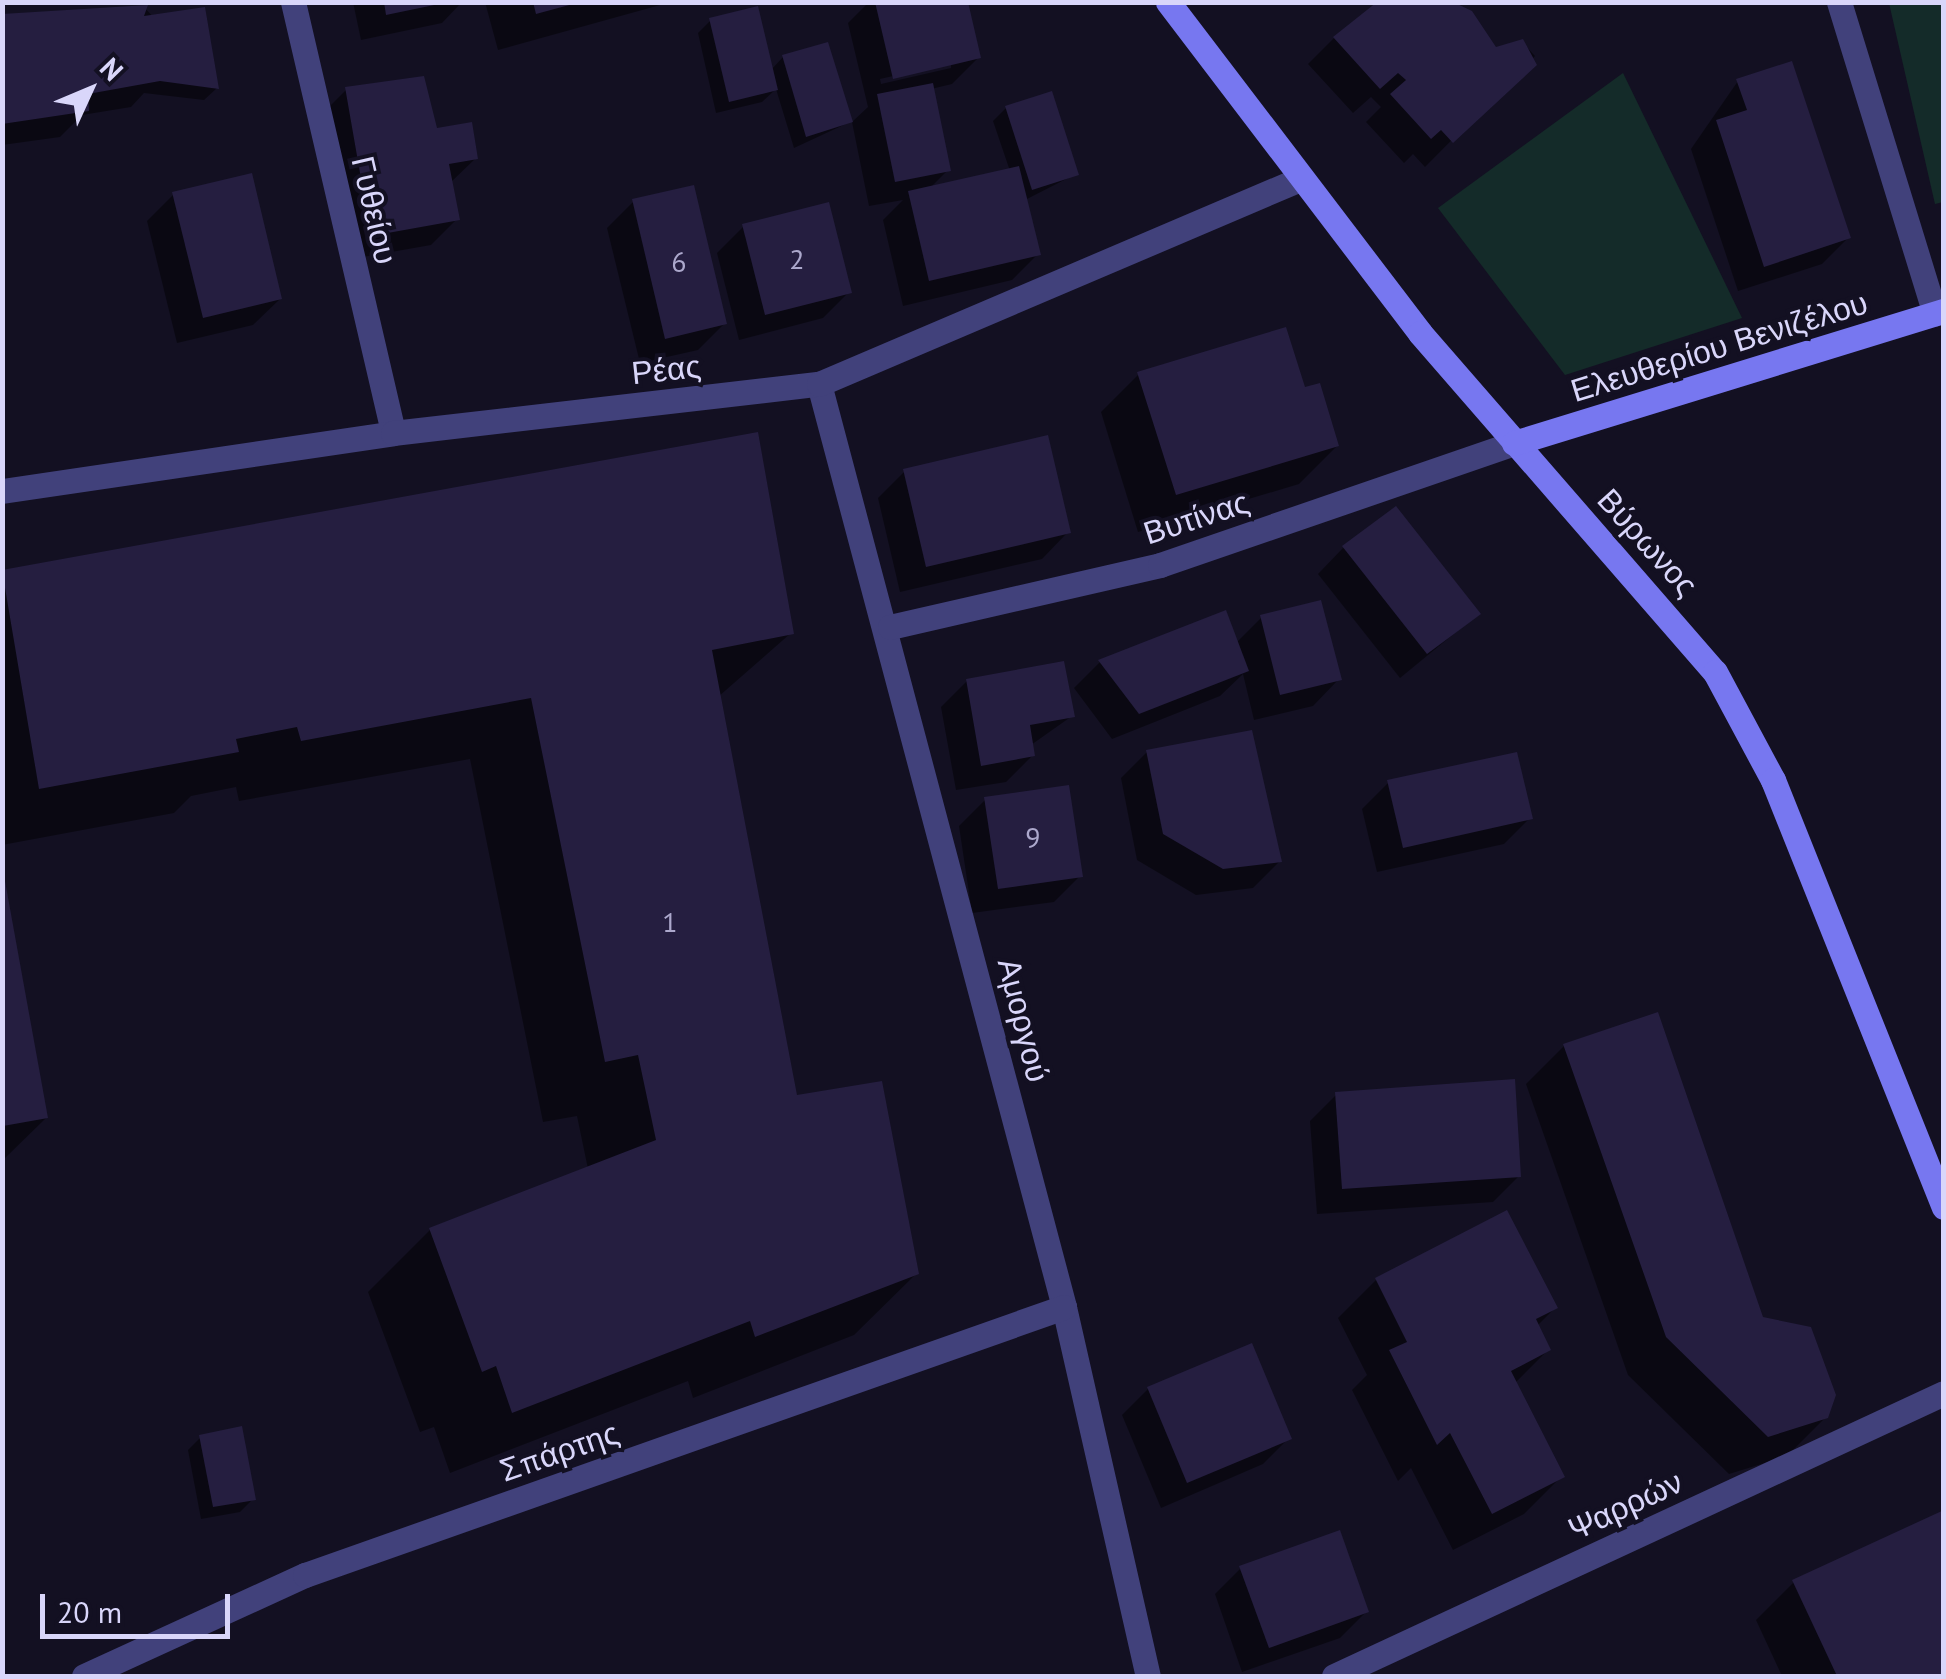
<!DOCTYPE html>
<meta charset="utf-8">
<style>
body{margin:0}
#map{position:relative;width:1946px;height:1679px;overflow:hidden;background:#131022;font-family:"PT Sans",sans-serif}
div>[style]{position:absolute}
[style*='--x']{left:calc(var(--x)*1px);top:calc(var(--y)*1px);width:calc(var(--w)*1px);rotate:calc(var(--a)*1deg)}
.green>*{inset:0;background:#142b29}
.shadow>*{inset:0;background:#0007}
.building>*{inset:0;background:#251e40}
.street>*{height:25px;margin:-12.5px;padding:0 12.5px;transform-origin:12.5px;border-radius:12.5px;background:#41417b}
.secondary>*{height:25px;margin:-12.5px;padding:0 12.5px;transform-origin:12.5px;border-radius:12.5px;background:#7777f0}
span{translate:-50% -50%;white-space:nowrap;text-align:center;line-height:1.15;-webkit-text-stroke:8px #131022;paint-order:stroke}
.number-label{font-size:28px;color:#aca8cc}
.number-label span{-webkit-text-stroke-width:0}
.street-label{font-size:32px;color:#d9d6fa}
.frame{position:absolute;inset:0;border:5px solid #d9d6fa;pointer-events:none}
.north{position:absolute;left:40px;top:40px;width:100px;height:100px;-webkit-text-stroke:8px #131022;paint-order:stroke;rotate:46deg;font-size:28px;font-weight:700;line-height:40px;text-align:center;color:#d9d6fa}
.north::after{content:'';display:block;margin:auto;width:35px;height:45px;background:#d9d6fa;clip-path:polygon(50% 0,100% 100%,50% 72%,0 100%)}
.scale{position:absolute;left:40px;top:1594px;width:190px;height:45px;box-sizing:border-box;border:5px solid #d9d6fa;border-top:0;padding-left:12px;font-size:30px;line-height:35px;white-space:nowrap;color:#d9d6fa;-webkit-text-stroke:8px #131022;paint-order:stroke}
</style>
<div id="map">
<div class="green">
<i style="clip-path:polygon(1889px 3px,1943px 3px,1943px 202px,1935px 204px)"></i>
<i style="clip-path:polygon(1623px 73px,1742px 318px,1565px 375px,1438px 208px)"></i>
</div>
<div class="shadow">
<i style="clip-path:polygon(353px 2px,462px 2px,442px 23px,361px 40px)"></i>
<i style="clip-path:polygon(485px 2px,671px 2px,498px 50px)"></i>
<i style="clip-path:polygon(evenodd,869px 2px,965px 2px,978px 58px,952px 84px,931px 89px,948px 170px,929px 189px,1010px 171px,993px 121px,1006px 108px,1076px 174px,1025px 200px,1038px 254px,1012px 280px,903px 306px,883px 220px,903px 200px,869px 206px,852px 122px,868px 107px,848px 23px,869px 2px,951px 63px,951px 68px,881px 84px,880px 79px,951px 63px)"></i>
<i style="clip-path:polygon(145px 8px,217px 88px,204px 100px,144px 93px,131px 107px,82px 115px,60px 137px,2px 145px,2px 19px)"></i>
<i style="clip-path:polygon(711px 20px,771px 70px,783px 57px,850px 122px,794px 148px,776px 89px,762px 102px,716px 113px,698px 33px)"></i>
<i style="clip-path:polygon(1334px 38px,1495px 50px,1522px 42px,1535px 56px,1425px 167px,1413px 154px,1404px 163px,1366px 122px,1381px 107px,1371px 97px,1353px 113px,1308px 64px)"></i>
<i style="clip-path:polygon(1738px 81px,1848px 238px,1822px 264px,1738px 291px,1691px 149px)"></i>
<i style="clip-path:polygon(346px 90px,476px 158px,450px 183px,457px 219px,431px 245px,346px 260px,320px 116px)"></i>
<i style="clip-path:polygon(173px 195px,280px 299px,253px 325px,177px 343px,147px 221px)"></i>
<i style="clip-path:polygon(633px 202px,725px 323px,698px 350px,640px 363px,607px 228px)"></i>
<i style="clip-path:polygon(743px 227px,849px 292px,823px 318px,739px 340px,717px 253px)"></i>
<i style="clip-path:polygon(1139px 374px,1303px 391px,1337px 446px,1299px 484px,1138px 532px,1101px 412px)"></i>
<i style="clip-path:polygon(904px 472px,1068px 532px,1042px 559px,900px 592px,878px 498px)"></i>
<i style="clip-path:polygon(1343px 548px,1478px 614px,1400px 678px,1318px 574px)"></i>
<i style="clip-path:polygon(2px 572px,791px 633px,718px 697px,795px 1098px,917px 1273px,854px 1335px,693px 1398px,688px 1381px,450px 1473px,434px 1427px,420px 1432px,368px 1292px,430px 1230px,588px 1169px,577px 1116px,543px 1122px,470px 759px,239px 801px,236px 787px,191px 796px,174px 813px,2px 845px)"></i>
<i style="clip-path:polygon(1261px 618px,1339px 679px,1313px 706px,1254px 720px,1243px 674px,1220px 696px,1112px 739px,1074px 688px,1100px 662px,1236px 643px)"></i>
<i style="clip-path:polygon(967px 681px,1072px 716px,1031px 745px,1032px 756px,1006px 782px,956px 790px,941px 707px)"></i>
<i style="clip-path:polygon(1147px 752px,1279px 862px,1253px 888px,1196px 895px,1137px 860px,1121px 778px)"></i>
<i style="clip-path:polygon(1388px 783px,1530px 818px,1504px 844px,1377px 872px,1362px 809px)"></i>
<i style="clip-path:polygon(985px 800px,1080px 876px,1054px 902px,972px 913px,959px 826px)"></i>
<i style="clip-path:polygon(2px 873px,46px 1118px,2px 1161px)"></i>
<i style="clip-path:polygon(1564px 1046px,1826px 1417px,1787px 1456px,1729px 1474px,1628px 1375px,1526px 1084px)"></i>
<i style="clip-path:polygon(1336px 1095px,1519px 1176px,1493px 1202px,1317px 1214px,1310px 1121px)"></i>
<i style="clip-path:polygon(1376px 1280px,1555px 1308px,1537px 1326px,1548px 1350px,1515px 1383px,1562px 1476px,1524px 1514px,1453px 1550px,1411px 1468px,1398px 1481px,1352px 1390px,1367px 1375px,1338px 1318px)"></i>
<i style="clip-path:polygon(1148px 1389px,1289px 1438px,1263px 1464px,1161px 1508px,1122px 1415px)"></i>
<i style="clip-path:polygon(201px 1437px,253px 1499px,240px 1512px,201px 1519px,188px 1450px)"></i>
<i style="clip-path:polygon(1944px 1518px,1944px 1676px,1782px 1676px,1756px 1620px,1794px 1582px)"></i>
<i style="clip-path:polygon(1241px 1568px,1366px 1612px,1340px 1638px,1242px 1672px,1215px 1594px)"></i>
</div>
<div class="building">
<i style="clip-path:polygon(384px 2px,438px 2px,439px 4px,386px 15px)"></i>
<i style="clip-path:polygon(533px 2px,573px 2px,573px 4px,536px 14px)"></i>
<i style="clip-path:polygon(875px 2px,968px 2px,981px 58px,893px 79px)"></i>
<i style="clip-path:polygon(1377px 2px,1453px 2px,1472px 11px,1496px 47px,1523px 39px,1537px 65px,1453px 143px,1441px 130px,1431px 139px,1390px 94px,1406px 80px,1398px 73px,1380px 89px,1333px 37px)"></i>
<i style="clip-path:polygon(148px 5px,144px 16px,205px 7px,219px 89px,160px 81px,88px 94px,89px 111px,2px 124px,2px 14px)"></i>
<i style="clip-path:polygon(758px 6px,778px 90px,729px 102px,709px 18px)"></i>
<i style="clip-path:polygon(828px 42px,853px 122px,806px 137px,782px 55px)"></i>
<i style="clip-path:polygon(1792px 61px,1851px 238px,1764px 267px,1716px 120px,1747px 110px,1736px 79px)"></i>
<i style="clip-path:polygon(424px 76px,437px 128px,472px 122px,478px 159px,449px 164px,460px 220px,371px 236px,345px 87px)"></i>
<i style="clip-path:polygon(933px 83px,951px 171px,895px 182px,877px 94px)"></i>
<i style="clip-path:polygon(1052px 91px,1079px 175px,1032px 190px,1005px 106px)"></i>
<i style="clip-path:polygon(1019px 166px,1041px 255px,929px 281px,908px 191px)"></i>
<i style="clip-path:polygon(252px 173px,282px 299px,203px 318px,172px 192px)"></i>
<i style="clip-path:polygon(694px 185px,727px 324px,665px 339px,632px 199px)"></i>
<i style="clip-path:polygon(829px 202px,852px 293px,765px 315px,742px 224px)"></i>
<i style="clip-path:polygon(1286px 327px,1305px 387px,1320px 383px,1339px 446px,1176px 495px,1137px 372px)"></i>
<i style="clip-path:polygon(758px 432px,794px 634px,712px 650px,797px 1095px,882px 1081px,919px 1274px,755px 1337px,750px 1321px,512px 1413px,496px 1366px,482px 1372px,429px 1228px,656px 1140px,638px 1055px,605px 1062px,531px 698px,301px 741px,297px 727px,236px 739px,239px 752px,39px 789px,2px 570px)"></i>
<i style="clip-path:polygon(1048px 435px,1071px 533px,926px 567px,903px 469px)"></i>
<i style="clip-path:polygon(1396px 506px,1481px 614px,1427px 654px,1342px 546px)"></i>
<i style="clip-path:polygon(1321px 600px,1342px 680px,1280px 695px,1260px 615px)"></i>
<i style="clip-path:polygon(1226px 610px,1249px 671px,1139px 714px,1098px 660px)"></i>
<i style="clip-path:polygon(1064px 661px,1075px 717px,1030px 725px,1035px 756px,981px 766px,966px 679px)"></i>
<i style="clip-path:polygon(1252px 730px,1282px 862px,1223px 869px,1163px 834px,1146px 750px)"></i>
<i style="clip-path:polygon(1517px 752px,1533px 819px,1403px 848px,1387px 780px)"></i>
<i style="clip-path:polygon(1069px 785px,1083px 877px,998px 889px,984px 797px)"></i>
<i style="clip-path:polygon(3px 870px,48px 1118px,3px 1126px)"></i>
<i style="clip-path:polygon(1658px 1012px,1763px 1317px,1811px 1327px,1836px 1395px,1828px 1418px,1768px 1437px,1666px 1337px,1563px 1044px)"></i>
<i style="clip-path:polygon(1515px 1079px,1521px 1177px,1342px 1189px,1335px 1092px)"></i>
<i style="clip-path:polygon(1507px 1210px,1558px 1308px,1536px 1319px,1551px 1350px,1511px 1371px,1565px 1477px,1492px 1514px,1450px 1433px,1437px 1445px,1389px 1350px,1407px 1342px,1375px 1278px)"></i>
<i style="clip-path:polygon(1252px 1343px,1292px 1439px,1187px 1483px,1147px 1387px)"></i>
<i style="clip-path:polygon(242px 1426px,256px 1500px,213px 1507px,199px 1435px)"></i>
<i style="clip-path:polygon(1944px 1510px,1944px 1676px,1837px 1676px,1792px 1580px)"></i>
<i style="clip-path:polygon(1340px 1530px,1369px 1612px,1269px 1648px,1239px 1566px)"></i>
</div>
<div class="street">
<i style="--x:293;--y:2;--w:442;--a:76.9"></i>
<i style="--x:1839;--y:2;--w:326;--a:72.9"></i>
<i style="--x:819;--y:384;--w:955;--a:75.13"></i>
<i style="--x:1064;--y:1307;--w:378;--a:77.2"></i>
<i style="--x:2;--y:491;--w:395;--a:-8.4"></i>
<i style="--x:393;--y:433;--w:429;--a:-6.6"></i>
<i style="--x:819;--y:384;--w:523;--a:-23.08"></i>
<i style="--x:890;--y:627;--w:277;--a:-12.9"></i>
<i style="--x:1160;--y:565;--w:374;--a:-19"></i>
<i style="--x:84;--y:1676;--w:243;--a:-24.6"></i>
<i style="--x:305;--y:1575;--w:805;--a:-19.45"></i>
<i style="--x:1334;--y:1676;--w:672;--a:-24.89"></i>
</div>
<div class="secondary">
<i style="--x:1168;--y:2;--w:416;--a:52.7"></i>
<i style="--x:1420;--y:333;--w:449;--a:49"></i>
<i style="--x:1715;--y:672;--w:123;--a:61.8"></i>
<i style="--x:1773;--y:780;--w:460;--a:68.2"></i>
<i style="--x:1514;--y:443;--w:450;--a:-17.1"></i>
</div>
<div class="number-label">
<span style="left:797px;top:259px">2</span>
<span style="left:679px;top:262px">6</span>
<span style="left:1033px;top:837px">9</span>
<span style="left:670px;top:922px">1</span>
</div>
<div class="street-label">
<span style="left:375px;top:210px;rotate:77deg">Γυθείου</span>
<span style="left:1719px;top:346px;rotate:-17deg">Ελευθερίου Βενιζέλου</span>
<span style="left:666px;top:369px;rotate:-6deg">Ρέας</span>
<span style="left:1196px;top:517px;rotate:-18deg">Βυτίνας</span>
<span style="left:1648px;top:542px;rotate:48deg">Βύρωνος</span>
<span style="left:1024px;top:1020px;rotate:76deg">Αμοργού</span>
<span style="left:559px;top:1451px;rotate:-19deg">Σπάρτης</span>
<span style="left:1625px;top:1505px;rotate:-25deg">Ψαρρών</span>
</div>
<div class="frame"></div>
<div class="north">N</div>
<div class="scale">20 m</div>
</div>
